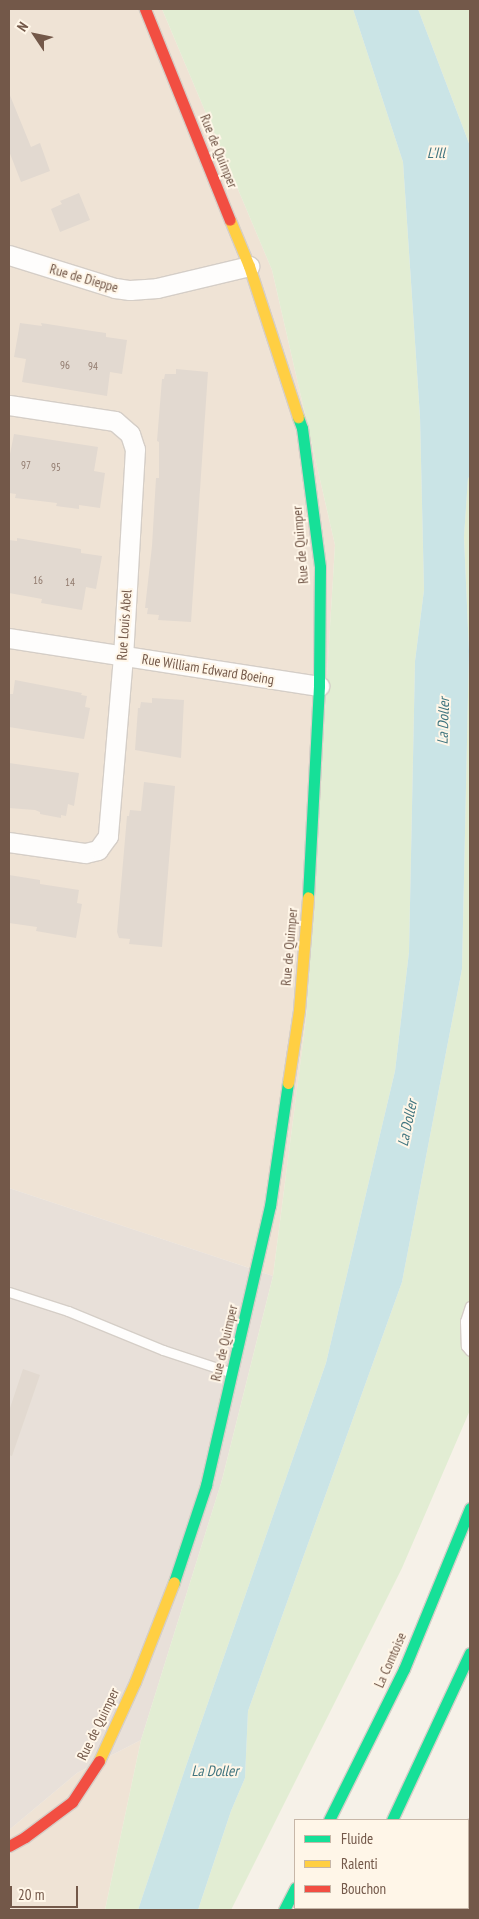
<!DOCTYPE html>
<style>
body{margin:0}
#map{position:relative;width:479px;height:1919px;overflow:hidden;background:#f6f1e8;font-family:"PT Sans Narrow",sans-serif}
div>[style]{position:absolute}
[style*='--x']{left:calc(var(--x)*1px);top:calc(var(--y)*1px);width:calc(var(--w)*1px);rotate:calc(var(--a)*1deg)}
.residential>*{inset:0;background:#efe3d5}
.industrial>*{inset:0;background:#e8e0d9}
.green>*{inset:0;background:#e2edd3}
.water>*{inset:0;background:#cae4e6}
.building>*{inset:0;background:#e2d9d0}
.roads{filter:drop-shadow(1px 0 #d5cec7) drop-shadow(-1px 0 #d5cec7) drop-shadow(0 1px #d5cec7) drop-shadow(0 -1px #d5cec7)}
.lane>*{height:9px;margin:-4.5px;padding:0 4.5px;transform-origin:4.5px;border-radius:4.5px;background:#fefdfc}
.street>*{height:19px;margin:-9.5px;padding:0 9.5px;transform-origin:9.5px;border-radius:9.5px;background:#fefdfc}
.fast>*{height:11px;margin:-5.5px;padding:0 5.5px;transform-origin:5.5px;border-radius:5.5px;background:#16e098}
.slow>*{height:11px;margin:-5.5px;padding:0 5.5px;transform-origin:5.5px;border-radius:5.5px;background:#ffcf43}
.jam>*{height:11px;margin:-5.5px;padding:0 5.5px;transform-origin:5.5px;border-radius:5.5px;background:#f24e42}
span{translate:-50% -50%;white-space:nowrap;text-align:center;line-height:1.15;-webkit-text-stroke:4px #fff6e8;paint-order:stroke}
.number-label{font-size:11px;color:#907a6d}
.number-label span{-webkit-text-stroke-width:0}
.street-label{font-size:14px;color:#735849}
.water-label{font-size:15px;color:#40757f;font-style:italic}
.frame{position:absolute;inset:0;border:10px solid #735849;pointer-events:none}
.legend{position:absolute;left:294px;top:1819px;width:175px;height:90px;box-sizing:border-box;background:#fff6e8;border:1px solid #c7b7a8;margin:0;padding:6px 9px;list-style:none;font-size:15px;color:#735849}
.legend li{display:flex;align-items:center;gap:10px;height:25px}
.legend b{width:25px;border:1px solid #c7b7a8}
.north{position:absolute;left:10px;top:10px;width:50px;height:50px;-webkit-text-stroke:4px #fff6e8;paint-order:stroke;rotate:304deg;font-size:14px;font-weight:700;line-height:20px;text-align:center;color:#735849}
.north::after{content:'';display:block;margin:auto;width:18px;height:22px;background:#735849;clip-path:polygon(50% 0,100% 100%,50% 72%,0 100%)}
.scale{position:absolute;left:10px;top:1886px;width:68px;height:22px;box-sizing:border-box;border:2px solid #735849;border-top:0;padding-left:6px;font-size:15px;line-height:18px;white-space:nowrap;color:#735849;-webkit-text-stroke:4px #fff6e8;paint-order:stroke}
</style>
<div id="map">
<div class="residential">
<i style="clip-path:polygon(9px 9px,162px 9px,272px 270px,335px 545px,306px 1019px,273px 1276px,9px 1188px)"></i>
<i style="clip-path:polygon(141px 1740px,105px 1910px,9px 1910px,9px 1830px,77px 1773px)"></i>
</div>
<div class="industrial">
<i style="clip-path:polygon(9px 1188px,273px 1276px,222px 1480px,141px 1740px,77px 1773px,9px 1830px)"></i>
</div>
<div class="green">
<i style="clip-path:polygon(162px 9px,353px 9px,403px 162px,420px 417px,424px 590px,415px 661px,409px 952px,395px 1071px,326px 1363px,186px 1766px,138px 1910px,105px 1910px,141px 1740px,222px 1480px,273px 1276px,306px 1019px,335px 545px,272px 270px)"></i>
<i style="clip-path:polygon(418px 9px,470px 9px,470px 146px)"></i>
<i style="clip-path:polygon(470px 477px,470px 1410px,402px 1568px,231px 1910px,198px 1910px,231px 1811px,245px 1778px,248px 1711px,402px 1282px,462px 969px,469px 651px,464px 536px,468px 478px)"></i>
</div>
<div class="water">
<i style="clip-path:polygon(353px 9px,418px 9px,470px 146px,470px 477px,468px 478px,464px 537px,469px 651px,462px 969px,402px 1282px,248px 1711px,245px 1778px,231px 1811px,198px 1910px,138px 1910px,186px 1766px,326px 1363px,395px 1071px,409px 952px,415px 661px,424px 590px,420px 417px,403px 162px)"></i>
</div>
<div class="building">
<i style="clip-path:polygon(9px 93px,31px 147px,40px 143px,50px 171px,21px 182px,9px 151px)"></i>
<i style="clip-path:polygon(79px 193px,90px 220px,60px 232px,51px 209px,62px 204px,60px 201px)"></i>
<i style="clip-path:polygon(20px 323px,42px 326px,41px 323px,92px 331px,106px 333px,106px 337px,127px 340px,122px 374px,110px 372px,107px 396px,22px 382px,26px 359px,14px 357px)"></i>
<i style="clip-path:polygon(176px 369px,208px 372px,191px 622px,158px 620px,159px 615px,147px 614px,148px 608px,145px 608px,152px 546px,156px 478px,159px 478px,159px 442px,157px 441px,162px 379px,164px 379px,165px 374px,176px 374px)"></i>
<i style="clip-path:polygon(14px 434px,98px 447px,94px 471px,105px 473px,100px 508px,79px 505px,79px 509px,56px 506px,57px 503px,15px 498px,16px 494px,9px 493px,9px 459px)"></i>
<i style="clip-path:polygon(17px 538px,81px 549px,81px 553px,102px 556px,96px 589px,86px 587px,82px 610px,41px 603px,42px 599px,9px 593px,9px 540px,17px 541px)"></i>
<i style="clip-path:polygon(15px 680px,82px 693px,81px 695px,87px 696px,85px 707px,90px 708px,84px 739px,9px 727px,9px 694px,13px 694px)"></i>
<i style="clip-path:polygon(152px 698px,184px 700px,181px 758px,135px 750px,138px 708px,140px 708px,141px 702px,152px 703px)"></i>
<i style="clip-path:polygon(9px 763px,79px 773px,74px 806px,68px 804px,66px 816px,61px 815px,61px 818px,40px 814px,40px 812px,35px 810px,9px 808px)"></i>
<i style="clip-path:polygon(144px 782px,175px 786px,162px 947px,129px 944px,130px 939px,119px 938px,117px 932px,127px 816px,129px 816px,130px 810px,141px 811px)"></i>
<i style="clip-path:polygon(9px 875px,40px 880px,40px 884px,79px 890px,77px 903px,82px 904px,76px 938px,36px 931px,37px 927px,9px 923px)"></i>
<i style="clip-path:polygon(23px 1369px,40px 1375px,12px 1456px,9px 1455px,9px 1411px)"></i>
</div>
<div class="roads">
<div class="lane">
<i style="--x:9;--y:1292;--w:62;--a:17.9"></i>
<i style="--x:68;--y:1311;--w:103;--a:22.3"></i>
<i style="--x:163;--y:1350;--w:71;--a:18.2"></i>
<i style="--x:470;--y:1306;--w:16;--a:108"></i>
<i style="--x:465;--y:1321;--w:25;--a:88"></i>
<i style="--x:466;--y:1346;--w:6;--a:51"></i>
<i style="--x:468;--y:1828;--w:5;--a:-68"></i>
<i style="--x:438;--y:1910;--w:2;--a:-63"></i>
</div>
<div class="street">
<i style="--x:9;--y:255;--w:111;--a:17.3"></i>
<i style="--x:115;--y:288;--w:15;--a:8"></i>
<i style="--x:130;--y:290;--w:27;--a:-4"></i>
<i style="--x:157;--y:288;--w:95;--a:-13.4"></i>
<i style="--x:9;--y:405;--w:107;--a:8.6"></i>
<i style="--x:115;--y:421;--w:20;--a:41"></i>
<i style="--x:130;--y:434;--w:16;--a:72"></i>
<i style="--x:135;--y:449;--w:207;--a:93.3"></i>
<i style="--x:123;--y:656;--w:181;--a:94.8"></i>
<i style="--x:108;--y:836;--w:17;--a:126"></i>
<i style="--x:98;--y:850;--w:13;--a:167"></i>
<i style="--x:85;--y:853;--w:77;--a:-171.8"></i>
<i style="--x:9;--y:638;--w:314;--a:8.8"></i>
</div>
<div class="fast">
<i style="--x:298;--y:417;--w:12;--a:70"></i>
<i style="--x:302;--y:428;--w:140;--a:82.6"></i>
<i style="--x:320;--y:567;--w:119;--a:90.5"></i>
<i style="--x:319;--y:686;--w:211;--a:93"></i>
<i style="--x:174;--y:1582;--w:102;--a:-71.7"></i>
<i style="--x:206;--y:1485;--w:286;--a:-77.1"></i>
<i style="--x:270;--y:1206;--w:124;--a:-81.7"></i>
<i style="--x:329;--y:1820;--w:169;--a:-63.6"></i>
<i style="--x:404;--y:1669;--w:174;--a:-67.7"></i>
<i style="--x:392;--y:1820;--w:184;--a:-65"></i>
<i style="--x:284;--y:1910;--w:25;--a:-63"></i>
<i style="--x:350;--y:1910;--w:2;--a:-63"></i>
</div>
<div class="slow">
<i style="--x:230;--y:220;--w:50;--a:67.6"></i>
<i style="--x:249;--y:266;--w:159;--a:72"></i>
<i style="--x:288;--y:1083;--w:74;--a:-81.4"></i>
<i style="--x:299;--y:1010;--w:113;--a:-85.4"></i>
<i style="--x:99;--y:1761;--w:87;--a:-65.5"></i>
<i style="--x:135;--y:1682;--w:107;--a:-68.7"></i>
</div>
<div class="jam">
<i style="--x:145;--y:9;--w:227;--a:68.1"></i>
<i style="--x:9;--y:1846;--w:18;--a:-29"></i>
<i style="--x:25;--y:1837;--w:59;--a:-36.7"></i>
<i style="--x:72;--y:1802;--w:49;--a:-56.6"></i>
</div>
</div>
<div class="number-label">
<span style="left:65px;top:365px">96</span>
<span style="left:93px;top:366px">94</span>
<span style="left:26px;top:465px">97</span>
<span style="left:56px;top:467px">95</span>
<span style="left:38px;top:580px">16</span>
<span style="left:70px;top:582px">14</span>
</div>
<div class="street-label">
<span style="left:219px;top:151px;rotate:68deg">Rue de Quimper</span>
<span style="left:84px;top:278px;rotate:16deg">Rue de Dieppe</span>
<span style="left:300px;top:545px;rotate:-95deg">Rue de Quimper</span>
<span style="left:124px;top:625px;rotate:-86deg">Rue Louis Abel</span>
<span style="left:208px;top:669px;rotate:9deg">Rue William Edward Boeing</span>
<span style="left:289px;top:947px;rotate:-85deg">Rue de Quimper</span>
<span style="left:224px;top:1343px;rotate:-77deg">Rue de Quimper</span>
<span style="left:390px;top:1660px;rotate:-66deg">La Comtoise</span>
<span style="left:98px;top:1724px;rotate:-64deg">Rue de Quimper</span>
</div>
<div class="water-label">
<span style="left:436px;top:153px">L'Ill</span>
<span style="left:443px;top:721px;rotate:-88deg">La Doller</span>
<span style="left:407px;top:1123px;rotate:-78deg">La Doller</span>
<span style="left:215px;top:1771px">La Doller</span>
</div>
<div class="frame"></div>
<ul class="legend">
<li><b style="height:6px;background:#16e098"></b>Fluide</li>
<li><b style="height:6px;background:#ffcf43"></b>Ralenti</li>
<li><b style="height:6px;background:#f24e42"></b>Bouchon</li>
</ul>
<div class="north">N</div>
<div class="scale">20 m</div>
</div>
